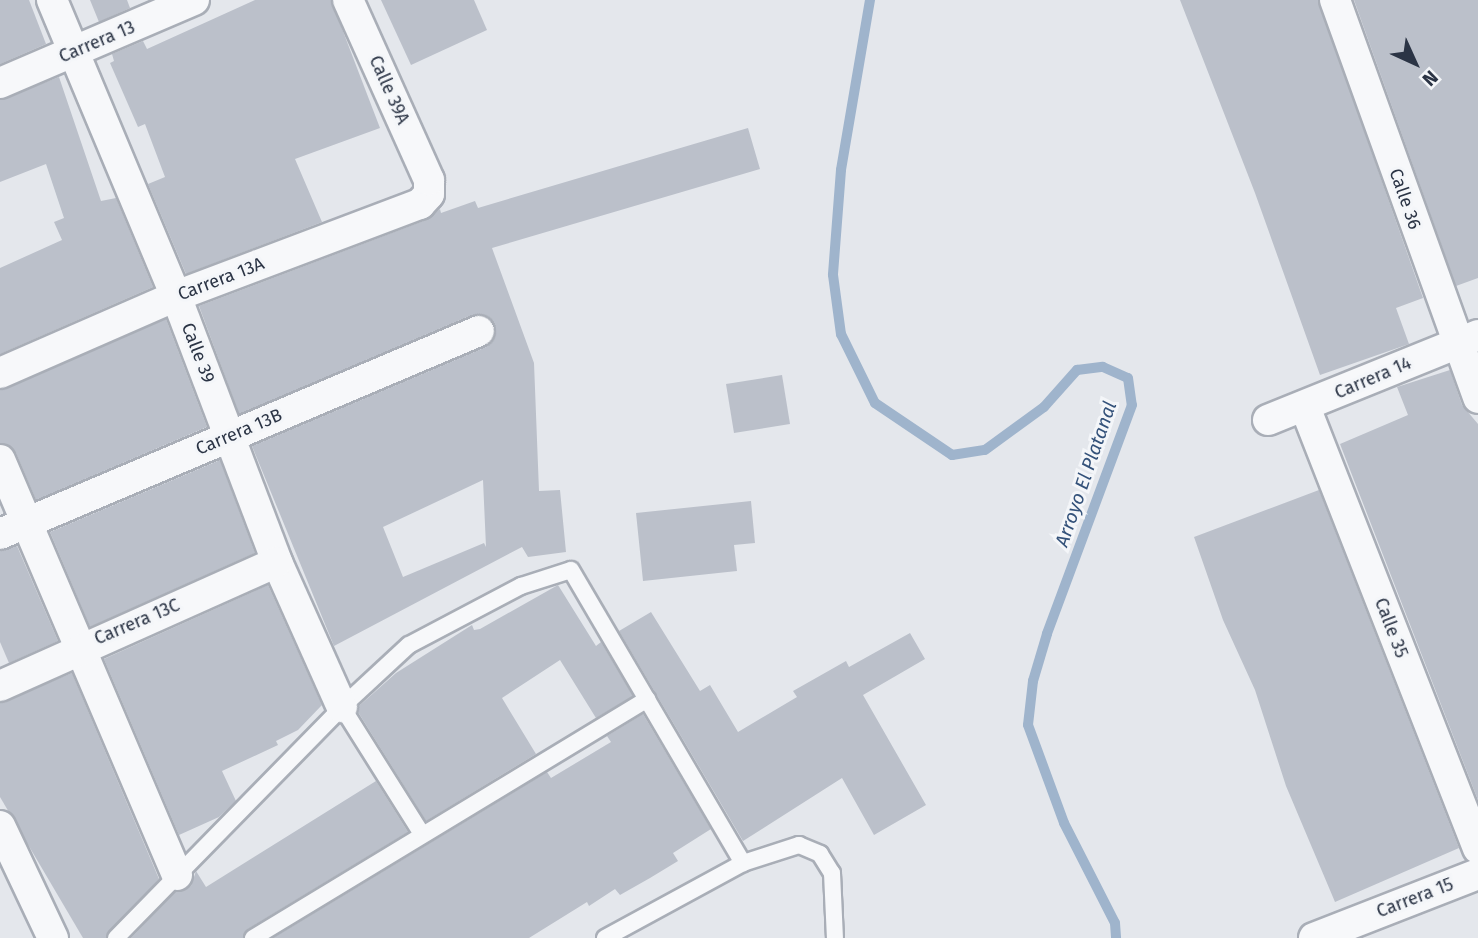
<!DOCTYPE html>
<style>
body{margin:0}
#map{position:relative;width:1478px;height:938px;overflow:hidden;background:#e4e7ec;font-family:"Fira Sans",sans-serif}
div>[style]{position:absolute}
[style*='--x']{left:calc(var(--x)*1px);top:calc(var(--y)*1px);width:calc(var(--w)*1px);rotate:calc(var(--a)*1deg)}
.stream>*{height:10px;margin:-5px;padding:0 5px;transform-origin:5px;border-radius:5px;background:#9fb4cc}
.building>*{inset:0;background:#bbc0ca}
.roads{filter:drop-shadow(2px 0 #a9aeb7) drop-shadow(-2px 0 #a9aeb7) drop-shadow(0 2px #a9aeb7) drop-shadow(0 -2px #a9aeb7)}
.service>*{height:16px;margin:-8px;padding:0 8px;transform-origin:8px;border-radius:8px;background:#f7f8fa}
.minor>*{height:30px;margin:-15px;padding:0 15px;transform-origin:15px;border-radius:15px;background:#f7f8fa}
span{translate:-50% -50%;white-space:nowrap;text-align:center;line-height:1.15;-webkit-text-stroke:6px #f4f6f9;paint-order:stroke}
.street-label{font-size:18px;color:#2b3445}
.water-label{font-size:19px;color:#34527a;font-style:italic}
.north{position:absolute;left:1380px;top:28px;width:70px;height:70px;-webkit-text-stroke:5px #f4f6f9;paint-order:stroke;rotate:135deg;font-size:19px;font-weight:700;line-height:28px;text-align:center;color:#2b3445}
.north::after{content:'';display:block;margin:auto;width:24px;height:32px;background:#2b3445;clip-path:polygon(50% 0,100% 100%,50% 72%,0 100%)}
</style>
<div id="map">
<div class="stream">
<i style="--x:870;--y:0;--w:172;--a:99.7"></i>
<i style="--x:841;--y:170;--w:105;--a:94.4"></i>
<i style="--x:833;--y:275;--w:60;--a:82.3"></i>
<i style="--x:841;--y:334;--w:77;--a:63.8"></i>
<i style="--x:875;--y:403;--w:93;--a:34"></i>
<i style="--x:952;--y:455;--w:33;--a:-9"></i>
<i style="--x:985;--y:450;--w:73;--a:-36.1"></i>
<i style="--x:1044;--y:407;--w:50;--a:-48.3"></i>
<i style="--x:1077;--y:370;--w:26;--a:-7"></i>
<i style="--x:1103;--y:367;--w:27;--a:24"></i>
<i style="--x:1128;--y:378;--w:27;--a:82"></i>
<i style="--x:1132;--y:405;--w:244;--a:110.4"></i>
<i style="--x:1047;--y:634;--w:49;--a:106.6"></i>
<i style="--x:1033;--y:681;--w:44;--a:96.5"></i>
<i style="--x:1028;--y:725;--w:104;--a:69.8"></i>
<i style="--x:1064;--y:823;--w:112;--a:63"></i>
<i style="--x:1115;--y:923;--w:15;--a:86"></i>
</div>
<div class="building">
<i style="clip-path:polygon(0 0,29px 0,46px 44px,0 64px)"></i>
<i style="clip-path:polygon(90px 0,127px 0,130px 8px,99px 22px)"></i>
<i style="clip-path:polygon(255px 0,331px 0,380px 128px,295px 159px,322px 222px,186px 274px,148px 184px,165px 177px,145px 124px,138px 127px,110px 63px,114px 61px,112px 54px,143px 41px,147px 49px)"></i>
<i style="clip-path:polygon(381px 0,474px 0,487px 30px,411px 65px)"></i>
<i style="clip-path:polygon(1180px 0,1318px 0,1423px 298px,1396px 308px,1409px 344px,1320px 375px,1255px 193px)"></i>
<i style="clip-path:polygon(1354px 0,1478px 0,1478px 278px,1456px 286px)"></i>
<i style="clip-path:polygon(59px 77px,101px 201px,116px 198px,153px 287px,0 354px,0 268px,62px 240px,54px 222px,64px 218px,46px 164px,0 182px,0 100px)"></i>
<i style="clip-path:polygon(evenodd,748px 128px,760px 169px,492px 248px,534px 363px,539px 491px,560px 490px,566px 552px,528px 557px,522px 547px,334px 646px,252px 446px,486px 347px,493px 341px,495px 325px,489px 317px,472px 315px,239px 414px,199px 306px,426px 220px,440px 209px,441px 213px,475px 201px,478px 208px,748px 128px,483px 480px,486px 547px,484px 543px,403px 577px,383px 527px,483px 480px)"></i>
<i style="clip-path:polygon(166px 319px,207px 427px,36px 500px,16px 453px,0 443px,0 390px)"></i>
<i style="clip-path:polygon(1450px 370px,1462px 405px,1478px 424px,1478px 800px,1340px 444px,1408px 415px,1397px 387px)"></i>
<i style="clip-path:polygon(782px 375px,790px 424px,734px 433px,726px 384px)"></i>
<i style="clip-path:polygon(220px 460px,255px 553px,90px 627px,50px 532px)"></i>
<i style="clip-path:polygon(1319px 490px,1459px 848px,1335px 902px,1286px 786px,1255px 690px,1223px 620px,1194px 537px)"></i>
<i style="clip-path:polygon(751px 501px,755px 543px,734px 545px,737px 571px,643px 581px,636px 513px)"></i>
<i style="clip-path:polygon(17px 546px,58px 641px,9px 663px,0 642px,0 551px)"></i>
<i style="clip-path:polygon(268px 585px,322px 705px,298px 730px,276px 741px,278px 745px,222px 771px,236px 801px,219px 817px,179px 835px,104px 659px)"></i>
<i style="clip-path:polygon(558px 585px,596px 646px,601px 642px,633px 696px,596px 718px,560px 660px,502px 698px,536px 754px,426px 821px,358px 712px,359px 706px,396px 673px,472px 625px,474px 630px,480px 629px)"></i>
<i style="clip-path:polygon(651px 612px,700px 691px,710px 685px,738px 732px,797px 697px,793px 691px,846px 661px,849px 667px,910px 633px,925px 659px,863px 695px,926px 805px,874px 835px,842px 778px,743px 841px,619px 631px)"></i>
<i style="clip-path:polygon(72px 673px,159px 879px,106px 938px,83px 938px,0 797px,0 703px)"></i>
<i style="clip-path:polygon(643px 714px,711px 829px,673px 853px,678px 861px,650px 878px,620px 895px,615px 889px,589px 906px,587px 902px,529px 938px,273px 938px,547px 772px,551px 778px,611px 742px,607px 736px)"></i>
<i style="clip-path:polygon(376px 781px,408px 832px,248px 929px,243px 938px,131px 938px,175px 892px,191px 886px,196px 871px,206px 887px)"></i>
</div>
<div class="roads">
<div class="service">
<i style="--x:342;--y:707;--w:150;--a:57.8"></i>
<i style="--x:116;--y:938;--w:323;--a:-45.6"></i>
<i style="--x:342;--y:707;--w:91;--a:-42.8"></i>
<i style="--x:409;--y:645;--w:127;--a:-27.8"></i>
<i style="--x:521;--y:586;--w:52;--a:-17.7"></i>
<i style="--x:571;--y:570;--w:340;--a:59.6"></i>
<i style="--x:253;--y:938;--w:461;--a:-31.2"></i>
<i style="--x:605;--y:938;--w:157;--a:-28.5"></i>
<i style="--x:743;--y:863;--w:59;--a:-17.8"></i>
<i style="--x:799;--y:845;--w:23;--a:23"></i>
<i style="--x:820;--y:854;--w:22;--a:58"></i>
<i style="--x:832;--y:873;--w:65;--a:87.4"></i>
</div>
<div class="minor">
<i style="--x:52;--y:0;--w:321;--a:67.3"></i>
<i style="--x:176;--y:296;--w:285;--a:69.2"></i>
<i style="--x:277;--y:562;--w:159;--a:65.9"></i>
<i style="--x:1335;--y:0;--w:423;--a:70.2"></i>
<i style="--x:0;--y:83;--w:211;--a:-23.2"></i>
<i style="--x:0;--y:373;--w:192;--a:-23.6"></i>
<i style="--x:176;--y:296;--w:261;--a:-20.7"></i>
<i style="--x:420;--y:204;--w:13;--a:-48"></i>
<i style="--x:429;--y:194;--w:14;--a:-90"></i>
<i style="--x:429;--y:180;--w:197;--a:-114.2"></i>
<i style="--x:1305;--y:407;--w:474;--a:68.6"></i>
<i style="--x:1268;--y:420;--w:227;--a:-22"></i>
<i style="--x:0;--y:460;--w:451;--a:66.9"></i>
<i style="--x:0;--y:534;--w:520;--a:-22.97"></i>
<i style="--x:0;--y:686;--w:303;--a:-24.1"></i>
<i style="--x:0;--y:826;--w:124;--a:64.7"></i>
<i style="--x:1314;--y:938;--w:176;--a:-21.3"></i>
</div>
</div>
<div class="street-label">
<span style="left:97px;top:42px;rotate:-23deg">Carrera 13</span>
<span style="left:389px;top:90px;rotate:66deg">Calle 39A</span>
<span style="left:1405px;top:199px;rotate:71deg">Calle 36</span>
<span style="left:221px;top:279px;rotate:-21deg">Carrera 13A</span>
<span style="left:198px;top:353px;rotate:69deg">Calle 39</span>
<span style="left:1373px;top:378px;rotate:-23deg">Carrera 14</span>
<span style="left:239px;top:432px;rotate:-23deg">Carrera 13B</span>
<span style="left:137px;top:622px;rotate:-23deg">Carrera 13C</span>
<span style="left:1391px;top:628px;rotate:69deg">Calle 35</span>
<span style="left:1415px;top:898px;rotate:-21deg">Carrera 15</span>
</div>
<div class="water-label">
<span style="left:1086px;top:474px;rotate:-71deg">Arroyo El Platanal</span>
</div>
<div class="north">N</div>
</div>
